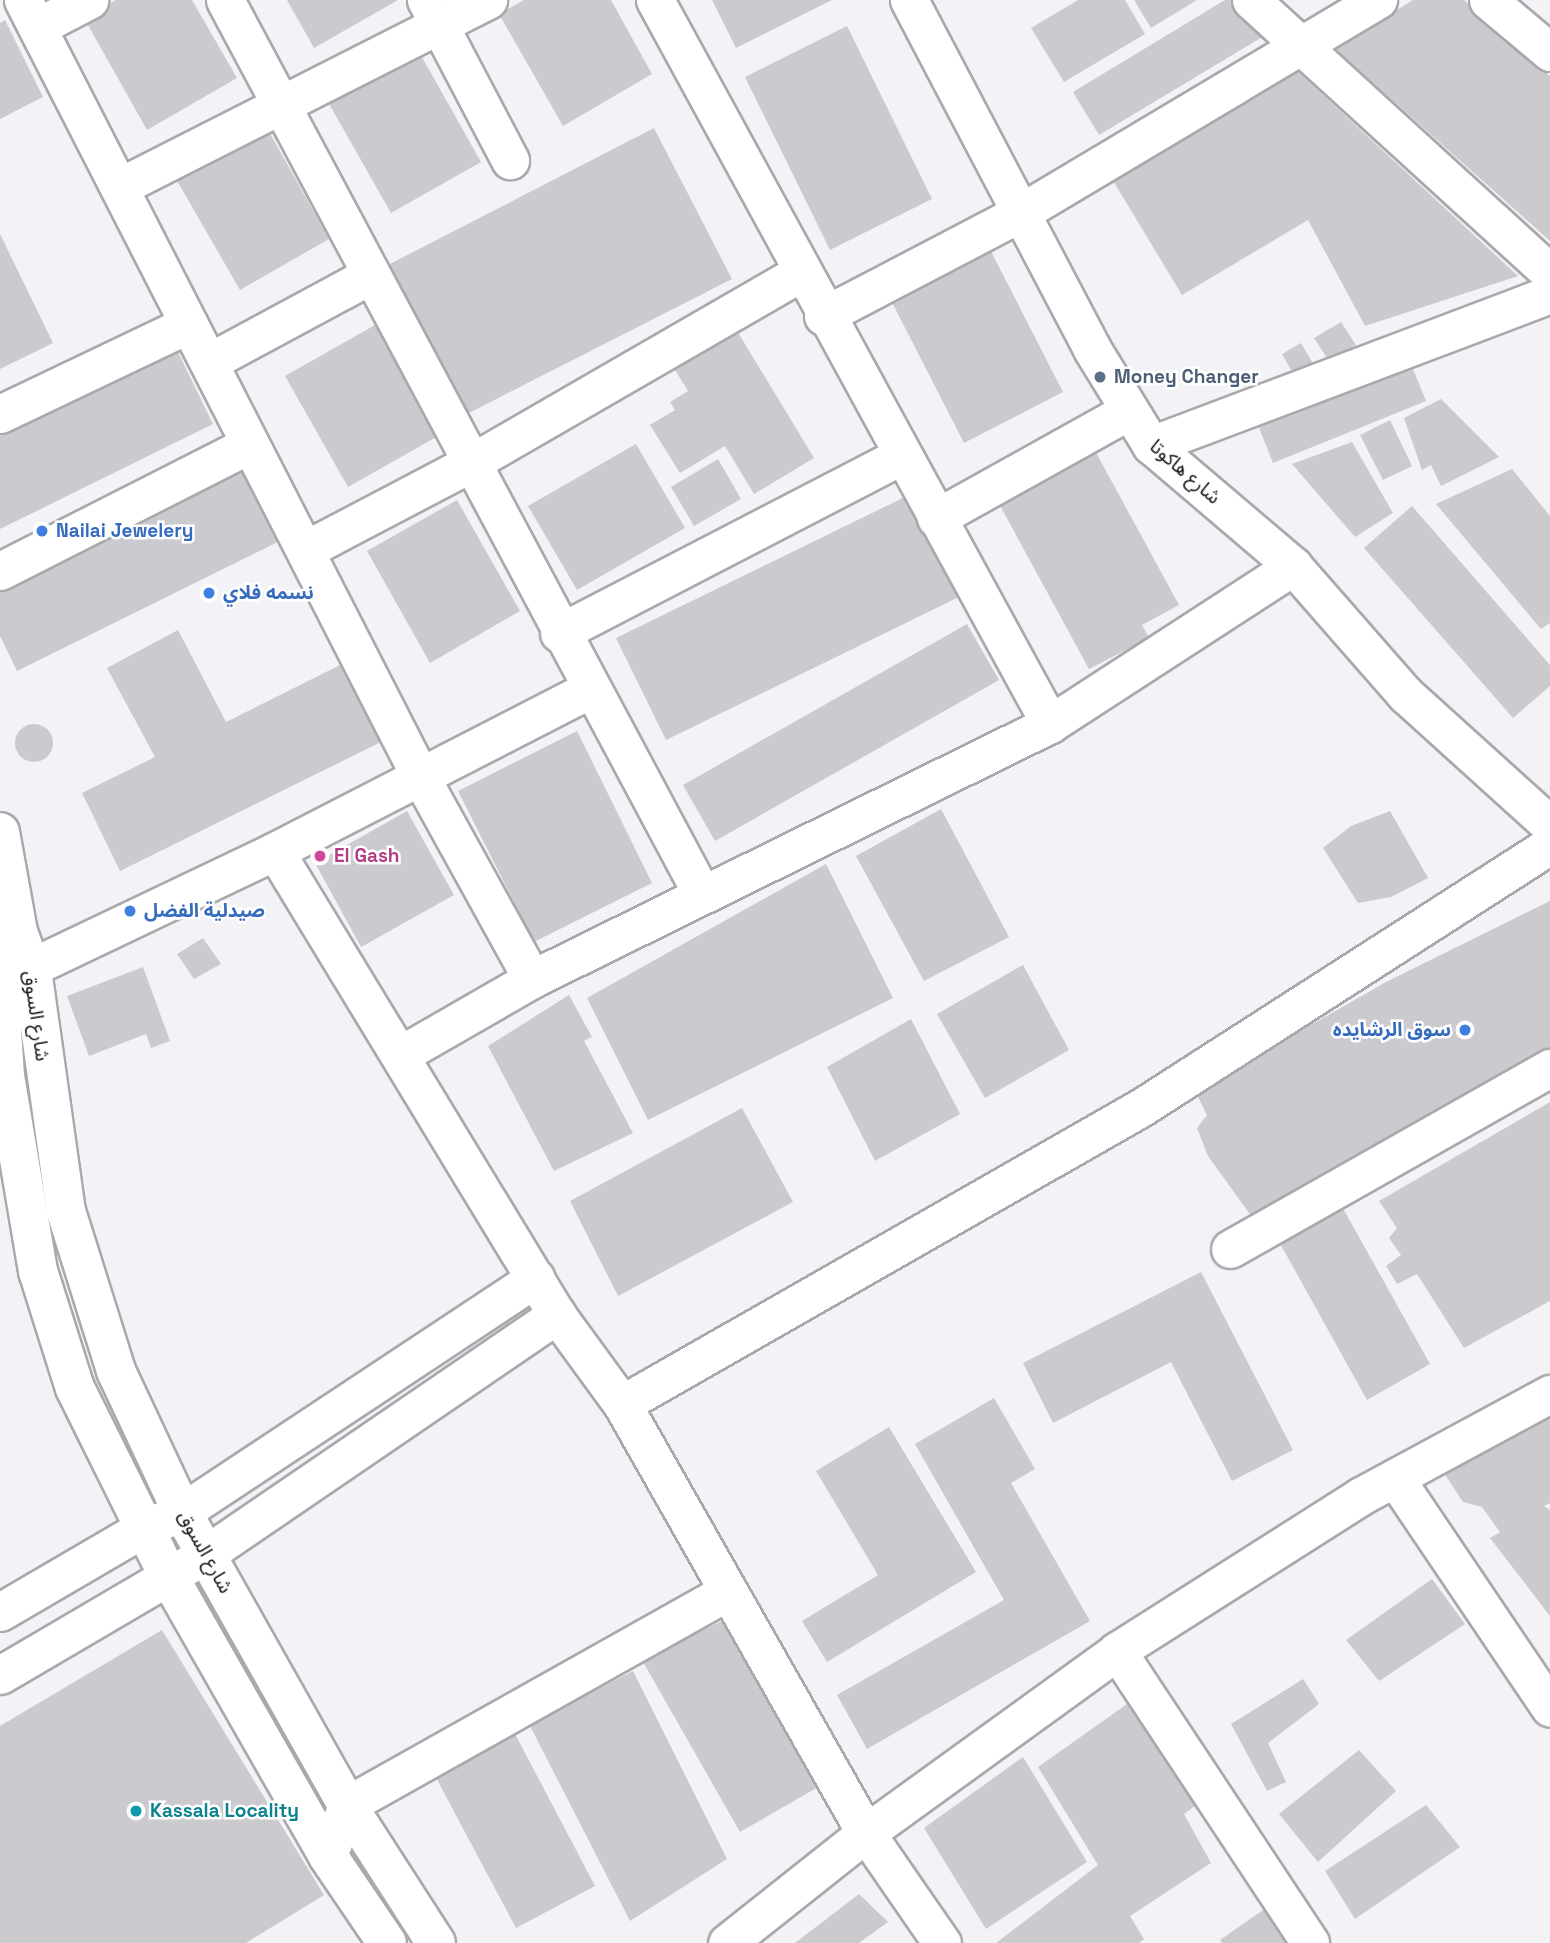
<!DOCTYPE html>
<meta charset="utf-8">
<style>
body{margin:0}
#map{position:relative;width:1550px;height:1943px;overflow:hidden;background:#f2f2f7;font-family:"Space Grotesk","Noto Sans Arabic",sans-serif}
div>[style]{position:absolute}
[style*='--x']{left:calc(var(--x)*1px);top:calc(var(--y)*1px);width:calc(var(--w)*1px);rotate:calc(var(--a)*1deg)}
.building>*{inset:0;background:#cacacf}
.round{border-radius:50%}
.roads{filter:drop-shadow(2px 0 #a9a9ad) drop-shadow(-2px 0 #a9a9ad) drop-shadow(0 2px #a9a9ad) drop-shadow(0 -2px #a9a9ad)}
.street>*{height:37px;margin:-18.5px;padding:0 18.5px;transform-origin:18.5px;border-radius:18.5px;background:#fff}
.secondary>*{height:38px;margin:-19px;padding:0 19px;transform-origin:19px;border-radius:19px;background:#fff}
.dots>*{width:19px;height:19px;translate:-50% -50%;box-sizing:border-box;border:4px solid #fff;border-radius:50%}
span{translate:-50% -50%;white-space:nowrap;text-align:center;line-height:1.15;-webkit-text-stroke:5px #fff;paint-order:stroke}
.service-label{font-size:19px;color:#4e5e75;font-weight:700}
.left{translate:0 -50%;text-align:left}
.street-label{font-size:19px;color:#0d0d0e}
.shop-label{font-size:19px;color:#366cbe;font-weight:700}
.right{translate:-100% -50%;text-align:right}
.hotel-label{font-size:19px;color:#b23c85;font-weight:700}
.culture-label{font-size:19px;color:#0d838f;font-weight:700}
</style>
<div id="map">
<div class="building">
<i style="clip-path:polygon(116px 0,192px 0,237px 78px,147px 130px,84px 18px)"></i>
<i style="clip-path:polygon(287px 0,398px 0,314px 48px)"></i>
<i style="clip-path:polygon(524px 0,611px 0,652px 74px,563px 126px,499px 14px)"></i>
<i style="clip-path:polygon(712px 0,832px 0,736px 48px)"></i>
<i style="clip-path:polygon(1078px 0,1125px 0,1145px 34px,1064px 82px,1031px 28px)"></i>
<i style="clip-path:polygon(1134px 0,1197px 0,1151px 28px)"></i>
<i style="clip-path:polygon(1225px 0,1242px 0,1264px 36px,1099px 135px,1073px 92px)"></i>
<i style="clip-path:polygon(1413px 0,1464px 0,1550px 76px,1550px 241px,1334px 48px)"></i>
<i style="clip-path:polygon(5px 20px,43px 97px,0 119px,0 23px)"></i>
<i style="clip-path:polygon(847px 26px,932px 199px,830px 250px,745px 77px)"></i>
<i style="clip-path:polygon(418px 50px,481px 162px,391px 213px,328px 102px)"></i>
<i style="clip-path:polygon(1295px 69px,1518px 276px,1365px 326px,1308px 220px,1182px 295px,1112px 179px)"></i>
<i style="clip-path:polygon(267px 128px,329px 239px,240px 290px,176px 179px)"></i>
<i style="clip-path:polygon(654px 128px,732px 279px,465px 415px,388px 265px)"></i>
<i style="clip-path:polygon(977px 224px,1063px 392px,964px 443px,878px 275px)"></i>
<i style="clip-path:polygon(0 234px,53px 343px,0 369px)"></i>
<i style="clip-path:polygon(725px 311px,814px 458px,754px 494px,725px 446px,680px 473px,650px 425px,675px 410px,670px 402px,688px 391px,662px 349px)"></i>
<i style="clip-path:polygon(1341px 322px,1356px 345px,1329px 361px,1314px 338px)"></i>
<i style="clip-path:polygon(375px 325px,438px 436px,348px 487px,285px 376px)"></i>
<i style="clip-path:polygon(1301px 343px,1315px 367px,1296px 379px,1282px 354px)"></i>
<i style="clip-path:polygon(175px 346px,213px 424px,0 529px,0 433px)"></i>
<i style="clip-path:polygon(1411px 364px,1426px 401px,1273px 463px,1258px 425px)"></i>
<i style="clip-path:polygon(1441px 399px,1499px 457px,1441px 486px,1431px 465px,1422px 470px,1404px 418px)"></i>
<i style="clip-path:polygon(1390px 420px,1412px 466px,1383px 480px,1360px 435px)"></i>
<i style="clip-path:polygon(1352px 442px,1393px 513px,1355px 537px,1292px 464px)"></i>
<i style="clip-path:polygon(636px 444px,685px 528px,577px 590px,528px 506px)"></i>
<i style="clip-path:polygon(1093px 447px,1179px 605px,1142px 625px,1149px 638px,1089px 669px,997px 500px)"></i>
<i style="clip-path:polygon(718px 459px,741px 499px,694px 526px,671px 487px)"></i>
<i style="clip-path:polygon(240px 464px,278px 542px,17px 671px,0 636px,0 583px)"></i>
<i style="clip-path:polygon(1512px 469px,1550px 516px,1550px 623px,1541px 629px,1436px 504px)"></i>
<i style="clip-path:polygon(913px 493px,963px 595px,666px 740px,616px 638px)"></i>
<i style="clip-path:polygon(457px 500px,520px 611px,430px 663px,367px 551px)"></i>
<i style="clip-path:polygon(1412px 506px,1550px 665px,1550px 686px,1513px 718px,1364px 548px)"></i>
<i style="clip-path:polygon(967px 624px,999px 680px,715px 841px,683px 785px)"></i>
<i style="clip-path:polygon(178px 630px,226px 722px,342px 664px,381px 742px,120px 871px,82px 793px,155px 757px,107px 668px)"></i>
<i class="round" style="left:15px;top:724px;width:38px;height:38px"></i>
<i style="clip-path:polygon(577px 731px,652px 883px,534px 942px,458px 791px)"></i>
<i style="clip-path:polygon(941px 809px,1009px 937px,924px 981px,856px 856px)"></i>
<i style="clip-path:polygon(407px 811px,454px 895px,361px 947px,315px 863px)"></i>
<i style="clip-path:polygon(1390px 811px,1428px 878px,1391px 897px,1358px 903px,1323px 848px,1351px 826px)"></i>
<i style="clip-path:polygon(826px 864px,893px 998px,648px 1120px,587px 998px)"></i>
<i style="clip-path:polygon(1550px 901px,1550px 1061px,1252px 1217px,1208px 1156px,1197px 1128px,1207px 1115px,1198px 1097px,1225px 1074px,1386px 982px)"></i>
<i style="clip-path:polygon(203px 938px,221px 964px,194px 979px,177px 954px)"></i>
<i style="clip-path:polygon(1023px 965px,1069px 1050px,985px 1098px,937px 1014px)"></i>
<i style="clip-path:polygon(143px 967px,170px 1041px,151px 1048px,146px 1034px,89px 1056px,67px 996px)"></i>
<i style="clip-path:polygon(569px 995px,592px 1037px,584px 1041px,633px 1133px,554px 1171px,488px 1046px)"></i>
<i style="clip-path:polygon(911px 1019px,960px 1114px,875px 1161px,827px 1067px)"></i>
<i style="clip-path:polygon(1550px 1102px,1550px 1301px,1464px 1348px,1417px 1274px,1397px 1284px,1386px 1266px,1401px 1255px,1389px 1238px,1397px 1228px,1379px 1201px)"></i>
<i style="clip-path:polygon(742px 1108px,793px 1202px,618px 1296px,570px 1201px)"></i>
<i style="clip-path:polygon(1340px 1203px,1430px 1364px,1367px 1400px,1277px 1238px)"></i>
<i style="clip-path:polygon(1201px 1272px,1293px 1450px,1232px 1481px,1171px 1362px,1053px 1423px,1023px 1363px)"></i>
<i style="clip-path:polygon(994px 1398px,1035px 1469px,1011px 1483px,1090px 1621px,867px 1749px,837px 1695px,1004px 1600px,915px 1444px)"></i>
<i style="clip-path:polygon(1550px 1412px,1550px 1503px,1544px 1506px,1550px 1510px,1550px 1616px,1490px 1538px,1500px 1532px,1482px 1507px,1463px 1502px,1444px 1473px)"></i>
<i style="clip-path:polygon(889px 1427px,976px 1572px,827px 1662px,802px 1621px,878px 1575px,816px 1471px)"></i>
<i style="clip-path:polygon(1432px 1579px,1465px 1624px,1379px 1681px,1346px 1640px)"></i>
<i style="clip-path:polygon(724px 1620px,827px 1782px,740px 1832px,642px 1660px)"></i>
<i style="clip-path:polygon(162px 1630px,324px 1895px,246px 1943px,0 1943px,0 1726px)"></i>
<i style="clip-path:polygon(633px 1671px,727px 1859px,630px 1921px,529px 1724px)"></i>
<i style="clip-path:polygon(1303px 1679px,1319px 1704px,1268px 1743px,1286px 1782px,1267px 1791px,1231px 1724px)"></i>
<i style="clip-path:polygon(1137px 1697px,1199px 1803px,1184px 1814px,1211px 1863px,1130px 1916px,1144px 1939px,1139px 1943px,996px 1943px,1098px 1865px,1038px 1767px)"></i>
<i style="clip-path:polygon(513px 1730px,595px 1886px,516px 1928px,433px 1772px)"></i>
<i style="clip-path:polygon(1359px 1750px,1396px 1791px,1318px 1862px,1279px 1814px)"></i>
<i style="clip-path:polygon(1023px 1757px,1087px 1862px,986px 1929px,924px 1828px)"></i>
<i style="clip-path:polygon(1426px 1805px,1460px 1847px,1355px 1919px,1325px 1871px)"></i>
<i style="clip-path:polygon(859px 1894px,888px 1922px,859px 1943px,795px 1943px)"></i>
<i style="clip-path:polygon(1273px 1903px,1299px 1943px,1222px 1943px,1220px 1940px)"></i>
</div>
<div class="roads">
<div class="street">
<i style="--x:23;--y:0;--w:872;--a:62.91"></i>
<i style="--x:420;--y:776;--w:232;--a:61.1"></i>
<i style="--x:225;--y:0;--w:1013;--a:61.92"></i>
<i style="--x:426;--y:0;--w:181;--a:62.3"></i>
<i style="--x:655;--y:0;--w:825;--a:61.38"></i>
<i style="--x:909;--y:0;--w:394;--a:62.3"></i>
<i style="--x:1092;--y:349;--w:113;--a:58.4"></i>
<i style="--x:1151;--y:445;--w:187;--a:40.4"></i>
<i style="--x:1293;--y:566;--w:171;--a:48.8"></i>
<i style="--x:1406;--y:695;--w:194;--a:42.1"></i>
<i style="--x:1251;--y:0;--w:405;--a:42.4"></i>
<i style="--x:1488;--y:0;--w:81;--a:40"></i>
<i style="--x:37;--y:27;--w:59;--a:-27.4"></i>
<i style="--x:119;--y:187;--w:414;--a:-26.9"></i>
<i style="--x:823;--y:316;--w:222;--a:-27.6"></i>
<i style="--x:1020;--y:213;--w:417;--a:-30.8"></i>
<i style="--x:209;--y:362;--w:182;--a:-28.3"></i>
<i style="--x:0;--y:414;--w:209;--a:-25.5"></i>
<i style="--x:1151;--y:445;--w:427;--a:-20.7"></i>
<i style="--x:936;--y:518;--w:220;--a:-29.1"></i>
<i style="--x:305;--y:550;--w:185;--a:-27.7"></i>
<i style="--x:469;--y:464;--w:382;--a:-30"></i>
<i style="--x:0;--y:571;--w:280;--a:-26.9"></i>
<i style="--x:559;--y:633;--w:385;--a:-27.4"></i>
<i style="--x:275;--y:851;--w:543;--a:58.71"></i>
<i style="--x:557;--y:1315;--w:110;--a:53.9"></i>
<i style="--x:622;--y:1404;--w:494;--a:60.4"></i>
<i style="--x:866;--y:1833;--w:134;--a:55.4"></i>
<i style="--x:11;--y:977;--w:293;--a:-25.5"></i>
<i style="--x:275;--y:851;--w:354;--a:-27.2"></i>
<i style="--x:400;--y:1055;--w:152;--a:-29.9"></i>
<i style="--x:532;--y:979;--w:577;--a:-26.21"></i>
<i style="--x:1050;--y:724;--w:290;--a:-33"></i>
<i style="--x:1230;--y:1249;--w:368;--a:-29.5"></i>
<i style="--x:622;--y:1404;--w:599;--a:-29.73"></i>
<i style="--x:1142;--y:1107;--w:485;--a:-32.7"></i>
<i style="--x:1395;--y:1478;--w:277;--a:56"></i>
<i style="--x:0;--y:1612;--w:164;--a:-30.3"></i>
<i style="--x:142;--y:1529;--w:43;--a:-23"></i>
<i style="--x:182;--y:1512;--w:424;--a:-33.5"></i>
<i style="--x:1117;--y:1651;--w:350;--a:56.5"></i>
<i style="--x:0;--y:1675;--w:239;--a:-30.4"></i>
<i style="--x:206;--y:1554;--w:425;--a:-34.3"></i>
<i style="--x:328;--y:1856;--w:54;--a:-69.6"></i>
<i style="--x:347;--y:1805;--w:436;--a:-29.3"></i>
<i style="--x:727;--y:1943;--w:177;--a:-38.4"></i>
<i style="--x:866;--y:1833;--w:310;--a:-35.9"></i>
<i style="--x:1117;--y:1651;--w:289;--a:-32.4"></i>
<i style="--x:1361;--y:1496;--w:215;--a:-28.4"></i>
</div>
<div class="secondary">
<i style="--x:0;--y:832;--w:102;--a:79.8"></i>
<i style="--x:18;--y:932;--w:40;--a:69.8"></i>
<i style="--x:32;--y:970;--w:243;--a:82"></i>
<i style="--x:66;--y:1211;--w:168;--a:72.6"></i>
<i style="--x:116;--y:1371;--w:156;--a:64.9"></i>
<i style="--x:182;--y:1512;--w:336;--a:60.6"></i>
<i style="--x:347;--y:1805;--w:164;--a:57.2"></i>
<i style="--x:16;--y:944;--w:87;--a:99.2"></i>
<i style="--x:2;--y:1030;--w:46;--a:86.3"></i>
<i style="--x:5;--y:1076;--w:198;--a:80.4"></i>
<i style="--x:38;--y:1271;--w:123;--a:72.5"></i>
<i style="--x:75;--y:1388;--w:211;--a:63.6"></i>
<i style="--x:169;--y:1577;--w:321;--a:60.3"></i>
<i style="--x:328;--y:1856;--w:105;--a:55.9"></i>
</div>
</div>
<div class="dots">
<i style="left:1100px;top:377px;background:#5c6f8a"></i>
<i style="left:42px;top:531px;background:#3f7fe0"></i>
<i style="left:209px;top:593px;background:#3f7fe0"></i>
<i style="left:320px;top:856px;background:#d1479c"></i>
<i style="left:130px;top:911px;background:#3f7fe0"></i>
<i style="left:1465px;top:1030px;background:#3f7fe0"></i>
<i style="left:136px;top:1811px;background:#0f9aa8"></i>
</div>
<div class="service-label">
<span class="left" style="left:1114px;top:377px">Money Changer</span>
</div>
<div class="street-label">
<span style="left:1185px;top:472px;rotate:41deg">شارع هاكوتا</span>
<span style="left:36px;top:1016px;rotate:82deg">شارع السوق</span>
<span style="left:205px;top:1552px;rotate:61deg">شارع السوق</span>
</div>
<div class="shop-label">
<span class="left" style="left:56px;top:531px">Nailai Jewelery</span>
<span class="left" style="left:223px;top:593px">نسمه فلاي</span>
<span class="left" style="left:144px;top:911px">صيدلية الفضل</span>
<span class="right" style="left:1451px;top:1030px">سوق الرشايده</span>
</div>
<div class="hotel-label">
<span class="left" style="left:334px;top:856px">El Gash</span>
</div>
<div class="culture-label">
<span class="left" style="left:150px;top:1811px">Kassala Locality</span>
</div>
</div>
